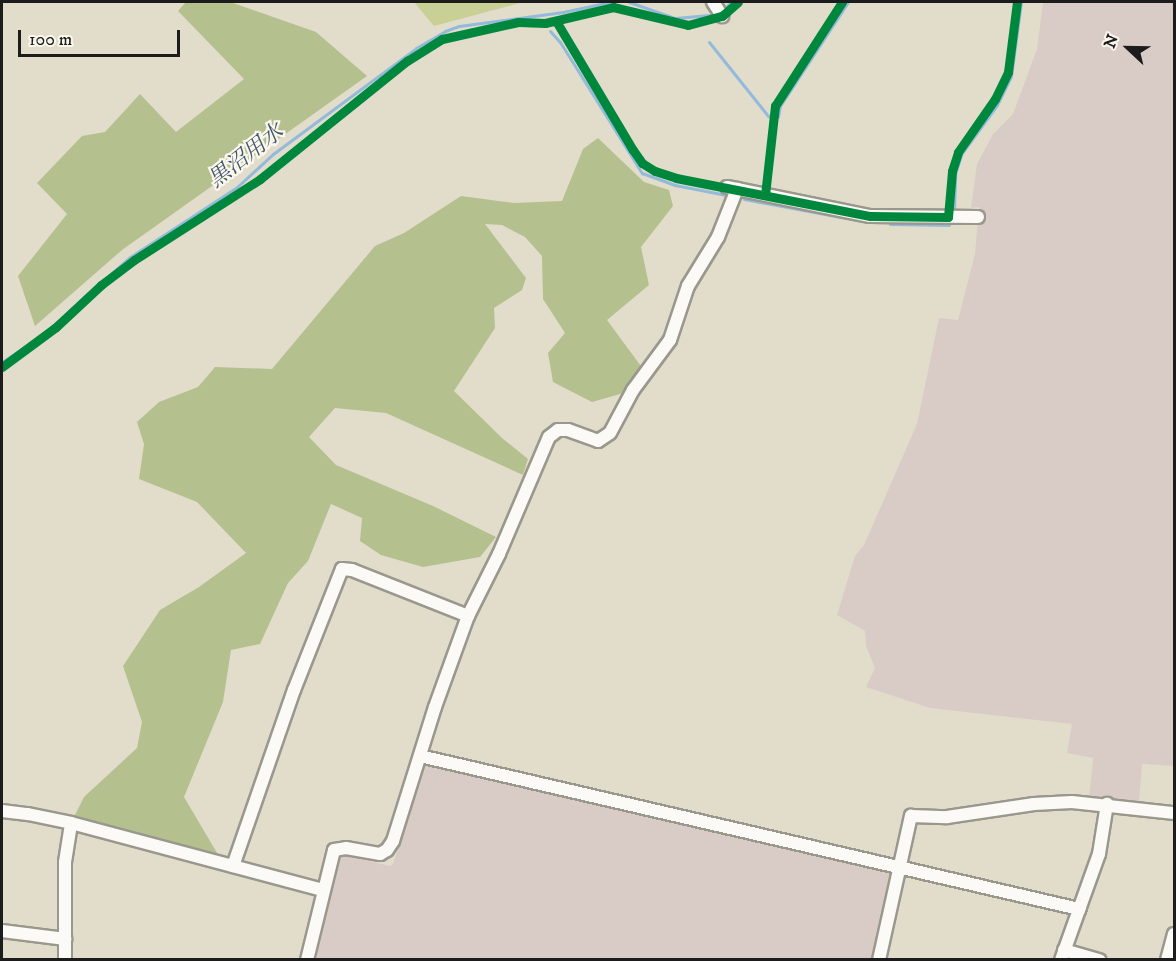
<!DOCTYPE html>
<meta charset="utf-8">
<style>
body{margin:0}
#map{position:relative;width:1176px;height:961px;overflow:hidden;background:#e2ddcb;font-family:"IM FELL DW Pica","Noto Serif JP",serif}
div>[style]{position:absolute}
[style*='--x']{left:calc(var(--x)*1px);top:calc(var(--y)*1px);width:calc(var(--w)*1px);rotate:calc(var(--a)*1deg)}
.industrial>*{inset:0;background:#d9ccc6}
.green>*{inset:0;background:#c9d095}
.forest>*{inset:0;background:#b4c18e}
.stream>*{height:3px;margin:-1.5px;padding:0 1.5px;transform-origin:1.5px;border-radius:1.5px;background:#94badb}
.roads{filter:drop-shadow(2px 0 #9a988d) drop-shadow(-2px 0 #9a988d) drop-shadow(0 2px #9a988d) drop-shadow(0 -2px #9a988d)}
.minor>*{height:12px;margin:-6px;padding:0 6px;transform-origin:6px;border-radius:6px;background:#fbfaf7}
.cycleway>*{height:9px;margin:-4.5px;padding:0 4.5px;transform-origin:4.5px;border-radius:4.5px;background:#00873e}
span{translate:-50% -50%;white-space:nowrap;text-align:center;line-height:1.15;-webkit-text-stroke:4.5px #fbf7ec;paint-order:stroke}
.water-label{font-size:22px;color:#3e556b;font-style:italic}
.frame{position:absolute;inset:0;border:3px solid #1c1c1c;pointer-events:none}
.north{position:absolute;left:1098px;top:18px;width:60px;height:60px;-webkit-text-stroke:4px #fbf7ec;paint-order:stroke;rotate:292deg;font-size:16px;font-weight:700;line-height:24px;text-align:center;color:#1c1c1c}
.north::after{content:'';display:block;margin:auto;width:21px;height:27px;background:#1c1c1c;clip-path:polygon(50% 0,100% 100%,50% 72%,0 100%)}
.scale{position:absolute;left:18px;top:30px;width:162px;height:27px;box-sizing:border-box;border:3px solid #1c1c1c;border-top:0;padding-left:8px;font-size:18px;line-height:21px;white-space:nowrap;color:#1c1c1c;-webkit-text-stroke:4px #fbf7ec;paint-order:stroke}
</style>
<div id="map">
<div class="industrial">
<i style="clip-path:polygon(1043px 2px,1174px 2px,1174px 766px,1142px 764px,1139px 804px,1089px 799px,1093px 758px,1067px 753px,1072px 724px,930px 708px,866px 687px,875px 668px,866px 646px,865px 631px,837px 615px,855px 556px,864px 545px,917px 424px,939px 318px,958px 320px,975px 254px,979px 207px,971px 208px,977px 164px,993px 134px,1013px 114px,1037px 49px)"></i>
<i style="clip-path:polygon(430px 763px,894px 871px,873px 959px,315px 960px,339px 858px,345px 855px,390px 866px,393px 864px,425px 766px)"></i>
</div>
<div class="green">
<i style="clip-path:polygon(414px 2px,524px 2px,434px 26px)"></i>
</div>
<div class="forest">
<i style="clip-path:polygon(186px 2px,230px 2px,316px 32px,367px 76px,122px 250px,35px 326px,18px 276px,67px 214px,37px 183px,82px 136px,105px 132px,140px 94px,176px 132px,244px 79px,178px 11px)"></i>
<i style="clip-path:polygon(598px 138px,644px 182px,669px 190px,673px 206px,641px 247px,649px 285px,607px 320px,646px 373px,620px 394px,592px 402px,553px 382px,548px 353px,565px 333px,543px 299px,542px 256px,525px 237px,502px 225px,485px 224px,526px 278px,522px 290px,494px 308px,495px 328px,454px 391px,502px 438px,528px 459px,523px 475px,386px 413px,335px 408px,309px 437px,336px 465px,433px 506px,496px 537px,480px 557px,423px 567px,381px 555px,360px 541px,362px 518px,331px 504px,308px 561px,288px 583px,260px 644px,231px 650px,223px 702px,184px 797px,223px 863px,71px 823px,84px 797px,137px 748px,142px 722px,123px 666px,160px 610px,199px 587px,246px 553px,197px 502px,139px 479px,144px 444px,137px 422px,159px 402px,198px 387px,215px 367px,272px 369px,375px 246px,404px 233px,461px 196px,514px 203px,562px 201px,583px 149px)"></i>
</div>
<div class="stream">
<i style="--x:629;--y:2;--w:49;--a:19.2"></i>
<i style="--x:675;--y:18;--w:37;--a:-5"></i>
<i style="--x:724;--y:9;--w:10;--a:-45"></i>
<i style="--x:550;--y:31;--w:15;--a:48"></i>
<i style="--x:560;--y:42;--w:155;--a:58"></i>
<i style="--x:642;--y:173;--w:35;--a:20"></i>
<i style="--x:675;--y:185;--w:52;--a:11.1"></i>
<i style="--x:709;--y:42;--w:95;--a:51.4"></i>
<i style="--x:778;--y:117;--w:11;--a:-80"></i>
<i style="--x:780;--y:106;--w:124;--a:-56.8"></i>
<i style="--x:744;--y:199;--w:120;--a:10.6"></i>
<i style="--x:954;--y:210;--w:36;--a:-88"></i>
<i style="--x:955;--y:174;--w:22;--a:-72"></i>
<i style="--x:962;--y:153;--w:59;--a:-53.9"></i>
<i style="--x:997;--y:105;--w:32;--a:-64"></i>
<i style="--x:1011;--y:76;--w:75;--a:-82.3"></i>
<i style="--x:890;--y:224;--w:59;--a:1"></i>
<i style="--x:2;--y:362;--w:47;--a:-33.7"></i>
<i style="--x:41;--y:336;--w:119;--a:-41.6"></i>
<i style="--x:130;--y:257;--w:128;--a:-33.2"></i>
<i style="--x:237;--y:187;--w:49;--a:-42.5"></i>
<i style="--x:273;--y:154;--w:178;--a:-36.5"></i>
<i style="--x:416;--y:48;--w:34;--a:-30"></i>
<i style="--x:445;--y:31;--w:15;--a:-20"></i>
<i style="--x:459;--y:26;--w:105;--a:-7.7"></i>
<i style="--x:563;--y:12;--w:48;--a:-12"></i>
</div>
<div class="roads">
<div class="minor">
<i style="--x:713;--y:2;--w:17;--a:57"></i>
<i style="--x:727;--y:187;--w:146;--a:11.5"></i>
<i style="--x:870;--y:216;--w:108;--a:0.5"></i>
<i style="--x:420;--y:756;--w:677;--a:13.07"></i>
<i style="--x:2;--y:811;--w:26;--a:7"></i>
<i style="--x:28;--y:814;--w:44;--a:11.8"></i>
<i style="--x:71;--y:823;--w:260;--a:14.9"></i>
<i style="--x:233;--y:866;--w:186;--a:-70.9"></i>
<i style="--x:294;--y:690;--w:130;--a:-68.4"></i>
<i style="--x:342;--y:569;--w:10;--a:6"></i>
<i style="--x:352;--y:570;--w:125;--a:21.6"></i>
<i style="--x:2;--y:931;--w:64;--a:7.2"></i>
<i style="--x:1064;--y:950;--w:37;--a:16"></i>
<i style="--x:65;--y:960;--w:98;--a:-90"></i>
<i style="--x:65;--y:862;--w:39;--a:-81"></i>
<i style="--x:307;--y:960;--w:113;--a:-76.2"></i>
<i style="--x:334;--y:850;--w:12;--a:-9"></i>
<i style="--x:346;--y:848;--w:35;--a:10"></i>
<i style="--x:380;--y:854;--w:8;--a:-30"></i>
<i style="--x:387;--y:850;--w:11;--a:-56"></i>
<i style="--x:393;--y:841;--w:140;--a:-72.6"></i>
<i style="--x:435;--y:707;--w:97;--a:-70.1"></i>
<i style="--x:468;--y:616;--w:69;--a:-63.4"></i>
<i style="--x:499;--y:554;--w:127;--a:-66.9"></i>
<i style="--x:549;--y:437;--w:11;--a:-38"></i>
<i style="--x:558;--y:430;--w:10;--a:0"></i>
<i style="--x:568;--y:430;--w:32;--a:20"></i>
<i style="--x:598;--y:441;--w:14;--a:-34"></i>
<i style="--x:610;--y:433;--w:49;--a:-61.9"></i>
<i style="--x:633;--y:390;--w:62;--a:-53.5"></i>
<i style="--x:670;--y:340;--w:57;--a:-71.6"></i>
<i style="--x:688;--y:286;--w:57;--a:-58.5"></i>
<i style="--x:718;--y:237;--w:52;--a:-68.4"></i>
<i style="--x:879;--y:960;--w:148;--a:-77.5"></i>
<i style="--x:911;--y:816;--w:36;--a:2"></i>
<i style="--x:947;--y:817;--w:88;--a:-8.5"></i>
<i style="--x:1034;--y:804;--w:38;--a:-3"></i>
<i style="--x:1072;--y:802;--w:103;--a:6.2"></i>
<i style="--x:1061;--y:960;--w:113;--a:-70.3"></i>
<i style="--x:1099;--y:854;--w:51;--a:-80.9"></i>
<i style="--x:1167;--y:960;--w:27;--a:-75"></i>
</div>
</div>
<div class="cycleway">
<i style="--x:556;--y:21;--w:150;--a:59.2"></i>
<i style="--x:633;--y:150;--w:16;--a:55"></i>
<i style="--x:642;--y:163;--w:15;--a:32"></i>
<i style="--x:655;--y:171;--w:22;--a:18"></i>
<i style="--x:676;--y:178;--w:198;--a:11.1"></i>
<i style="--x:870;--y:216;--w:78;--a:0.7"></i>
<i style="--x:948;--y:217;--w:46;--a:-85"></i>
<i style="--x:952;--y:171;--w:20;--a:-72"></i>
<i style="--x:958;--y:152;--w:65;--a:-55.1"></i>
<i style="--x:995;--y:99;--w:30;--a:-64"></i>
<i style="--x:1008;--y:72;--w:71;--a:-82.7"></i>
<i style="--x:765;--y:195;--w:90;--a:-83.6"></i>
<i style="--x:775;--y:106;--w:124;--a:-57.2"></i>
<i style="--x:2;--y:367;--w:67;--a:-36.5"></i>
<i style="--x:56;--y:327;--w:62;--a:-43"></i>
<i style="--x:101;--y:285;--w:41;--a:-37.1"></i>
<i style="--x:134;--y:260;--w:150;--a:-32.7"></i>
<i style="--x:260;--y:179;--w:189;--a:-38.8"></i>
<i style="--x:407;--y:61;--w:41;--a:-32.2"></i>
<i style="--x:442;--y:39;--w:78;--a:-12.6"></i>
<i style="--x:518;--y:22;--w:27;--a:2"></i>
<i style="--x:545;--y:23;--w:70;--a:-13.2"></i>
<i style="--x:613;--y:7;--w:77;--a:13.5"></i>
<i style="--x:688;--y:25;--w:35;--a:-15"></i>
<i style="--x:722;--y:16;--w:21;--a:-41"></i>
</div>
<div class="water-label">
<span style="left:246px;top:156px;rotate:-38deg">黒沼用水</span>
</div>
<div class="frame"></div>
<div class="north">N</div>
<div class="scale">100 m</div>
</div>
